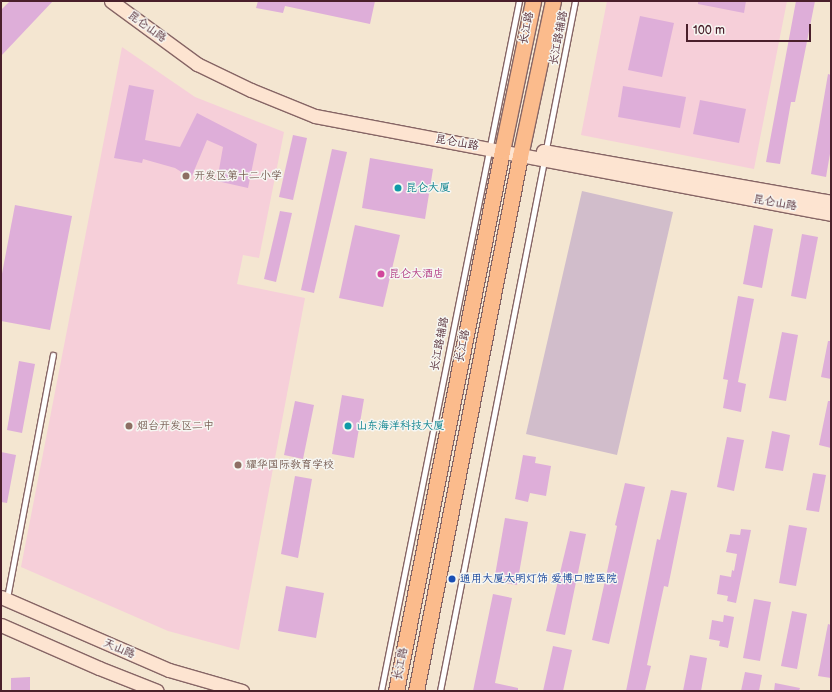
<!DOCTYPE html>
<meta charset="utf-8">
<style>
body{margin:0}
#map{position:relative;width:832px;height:692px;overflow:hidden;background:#f4e6d1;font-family:"Balsamiq Sans","LXGW WenKai TC",sans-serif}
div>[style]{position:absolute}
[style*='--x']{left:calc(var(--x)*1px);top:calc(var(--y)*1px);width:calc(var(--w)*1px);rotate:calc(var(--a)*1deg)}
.built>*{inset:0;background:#f6cfd9}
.industrial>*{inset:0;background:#d1bdcb}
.building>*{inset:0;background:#deaed9}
.roads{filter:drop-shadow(1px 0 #866565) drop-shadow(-1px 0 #866565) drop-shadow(0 1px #866565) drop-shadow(0 -1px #866565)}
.lane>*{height:4.5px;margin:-2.25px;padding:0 2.25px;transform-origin:2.25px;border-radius:2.25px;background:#fff}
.secondary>*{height:13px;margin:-6.5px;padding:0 6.5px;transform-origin:6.5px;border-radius:6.5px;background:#fde4d1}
.primary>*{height:15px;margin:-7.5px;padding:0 7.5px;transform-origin:7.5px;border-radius:7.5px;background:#fbbb8c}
.dots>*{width:11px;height:11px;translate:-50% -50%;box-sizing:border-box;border:2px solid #f6f6f2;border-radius:50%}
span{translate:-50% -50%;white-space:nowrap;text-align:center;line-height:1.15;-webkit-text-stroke:3px #f6f6f2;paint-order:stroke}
.street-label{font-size:11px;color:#4a1f2b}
.education-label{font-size:11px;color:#785e54}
.left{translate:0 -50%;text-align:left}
.culture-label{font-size:11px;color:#0d838f}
.hotel-label{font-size:11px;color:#b23c85}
.transit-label{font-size:11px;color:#164399}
.frame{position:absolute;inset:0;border:2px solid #4a1f2b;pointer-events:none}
.scale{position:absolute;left:686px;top:24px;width:125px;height:18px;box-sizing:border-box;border:2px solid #4a1f2b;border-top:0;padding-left:5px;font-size:12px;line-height:14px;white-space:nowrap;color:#4a1f2b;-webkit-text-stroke:3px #f6f6f2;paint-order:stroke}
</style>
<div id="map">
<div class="built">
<i style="clip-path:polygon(607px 1px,787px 1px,754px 169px,581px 135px)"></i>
<i style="clip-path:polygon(122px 47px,195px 97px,284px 132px,259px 258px,243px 255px,237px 284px,305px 298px,239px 650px,168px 631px,21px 567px)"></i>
</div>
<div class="industrial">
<i style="clip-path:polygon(582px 191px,673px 212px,617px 455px,526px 434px)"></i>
</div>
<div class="building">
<i style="clip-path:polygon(10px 1px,53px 1px,1px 56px,1px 10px)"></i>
<i style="clip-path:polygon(258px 1px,375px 1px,370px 24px,285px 6px,283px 13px,256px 8px)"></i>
<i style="clip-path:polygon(698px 1px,746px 1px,744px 13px,698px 4px)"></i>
<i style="clip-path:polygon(796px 1px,815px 1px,795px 102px,791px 102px,780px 164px,766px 162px)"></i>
<i style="clip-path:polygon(640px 16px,674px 23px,662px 77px,628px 70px)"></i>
<i style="clip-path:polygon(828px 74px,831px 75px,831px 148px,826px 177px,811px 174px)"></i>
<i style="clip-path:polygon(129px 85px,154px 90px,145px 140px,180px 147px,197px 113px,257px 144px,248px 188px,217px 181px,223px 147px,207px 140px,191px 178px,175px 168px,143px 159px,142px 163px,114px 158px)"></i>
<i style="clip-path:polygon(623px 86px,686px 97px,680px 128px,618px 117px)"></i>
<i style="clip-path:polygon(700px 100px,746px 109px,739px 143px,693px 134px)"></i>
<i style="clip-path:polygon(293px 135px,307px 138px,293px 200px,279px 197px)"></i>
<i style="clip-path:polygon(332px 149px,347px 152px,314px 293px,301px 290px)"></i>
<i style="clip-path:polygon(370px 158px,433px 169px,425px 219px,362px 208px)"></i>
<i style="clip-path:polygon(15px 205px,72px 216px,50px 330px,1px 321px,1px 279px)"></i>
<i style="clip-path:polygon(280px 211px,292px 213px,276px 282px,264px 279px)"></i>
<i style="clip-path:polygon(355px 225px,400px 235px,383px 307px,339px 298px)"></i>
<i style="clip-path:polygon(754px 225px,773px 229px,762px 288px,743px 284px)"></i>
<i style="clip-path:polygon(802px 234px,818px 237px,806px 299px,791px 296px)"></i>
<i style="clip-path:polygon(738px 296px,754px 299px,738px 382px,746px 384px,741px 412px,723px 408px,728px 380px,723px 379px)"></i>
<i style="clip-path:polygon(782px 332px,798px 335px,786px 401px,769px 398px)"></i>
<i style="clip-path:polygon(828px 341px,831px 341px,831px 379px,821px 377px)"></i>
<i style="clip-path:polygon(19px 361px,35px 364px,22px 433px,7px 430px)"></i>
<i style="clip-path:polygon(342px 395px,364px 399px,354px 458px,332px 454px)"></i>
<i style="clip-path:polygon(295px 401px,314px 405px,303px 459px,284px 455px)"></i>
<i style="clip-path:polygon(828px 401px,831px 401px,831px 448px,819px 445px)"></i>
<i style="clip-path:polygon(772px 431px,790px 435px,783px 471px,765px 468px)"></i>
<i style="clip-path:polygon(727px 437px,744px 440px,734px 491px,717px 487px)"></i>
<i style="clip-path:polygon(1px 452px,16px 455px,7px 503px,1px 502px)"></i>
<i style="clip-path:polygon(523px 455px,536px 457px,535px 463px,551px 466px,546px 496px,530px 493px,528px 502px,515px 499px)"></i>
<i style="clip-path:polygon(813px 473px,826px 475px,819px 512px,806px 510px)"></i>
<i style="clip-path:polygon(295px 476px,312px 479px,298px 558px,281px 554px)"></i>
<i style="clip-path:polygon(625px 483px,645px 487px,609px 644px,592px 640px,617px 526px,615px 525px)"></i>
<i style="clip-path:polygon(671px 490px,687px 493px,668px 587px,664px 586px,647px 665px,651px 666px,645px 691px,626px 691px,657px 539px,660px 540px)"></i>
<i style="clip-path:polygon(505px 518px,528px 522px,517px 585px,494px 581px)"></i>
<i style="clip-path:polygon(789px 525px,807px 528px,796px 586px,779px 583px)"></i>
<i style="clip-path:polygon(741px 529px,751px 530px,736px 603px,727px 601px,728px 596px,717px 594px,720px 575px,731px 577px,732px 570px,734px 571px,737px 554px,726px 552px,730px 534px,740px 535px)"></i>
<i style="clip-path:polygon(570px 531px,586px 534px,565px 635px,546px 631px)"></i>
<i style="clip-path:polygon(286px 586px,324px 593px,316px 638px,278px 631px)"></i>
<i style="clip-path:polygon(493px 594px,512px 598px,495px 683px,518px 688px,518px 691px,473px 691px)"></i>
<i style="clip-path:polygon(754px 599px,771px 602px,760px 661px,743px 658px)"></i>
<i style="clip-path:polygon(792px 611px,807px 614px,797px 669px,781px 666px)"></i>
<i style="clip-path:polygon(724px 615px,734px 617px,728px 648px,719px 646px,720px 641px,709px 639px,712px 620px,723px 622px)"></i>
<i style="clip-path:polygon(828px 624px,831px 625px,831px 678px,818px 676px)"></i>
<i style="clip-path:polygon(553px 646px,572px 650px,563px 691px,543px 691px)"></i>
<i style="clip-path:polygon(690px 655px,707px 658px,701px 691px,683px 691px)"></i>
<i style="clip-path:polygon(745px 672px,762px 675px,759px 691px,741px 691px)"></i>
<i style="clip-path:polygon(30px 677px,30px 691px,11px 691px,11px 678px)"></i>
<i style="clip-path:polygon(775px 683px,800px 688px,799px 691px,774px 691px)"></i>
</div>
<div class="roads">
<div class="lane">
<i style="--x:546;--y:149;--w:151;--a:-78.9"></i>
<i style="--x:7;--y:598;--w:247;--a:-79.3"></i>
<i style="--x:381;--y:691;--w:704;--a:-78.69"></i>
<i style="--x:440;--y:691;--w:540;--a:-78.9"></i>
</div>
<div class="secondary">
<i style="--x:111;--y:1;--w:107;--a:36.2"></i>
<i style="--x:197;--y:64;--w:60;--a:25.7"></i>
<i style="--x:251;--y:90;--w:69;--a:22.1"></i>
<i style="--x:315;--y:116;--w:525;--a:10.75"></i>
<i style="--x:543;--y:151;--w:292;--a:10"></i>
<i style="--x:1;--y:597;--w:183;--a:23.5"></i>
<i style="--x:169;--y:670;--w:76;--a:16"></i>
<i style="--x:1;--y:625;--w:107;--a:23.7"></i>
<i style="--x:99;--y:668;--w:62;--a:21.6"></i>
</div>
<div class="primary">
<i style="--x:396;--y:691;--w:550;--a:-78.89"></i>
<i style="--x:502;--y:151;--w:153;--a:-78.3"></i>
<i style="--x:416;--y:691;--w:545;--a:-79"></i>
<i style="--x:520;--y:156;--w:158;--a:-78"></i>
</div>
</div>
<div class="dots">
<i style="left:186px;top:176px;background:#8d6e63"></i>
<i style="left:398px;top:188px;background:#0f9aa8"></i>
<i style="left:381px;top:274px;background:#d1479c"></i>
<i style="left:129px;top:426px;background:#8d6e63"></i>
<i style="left:348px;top:426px;background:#0f9aa8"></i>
<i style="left:238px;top:465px;background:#8d6e63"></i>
<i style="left:452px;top:579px;background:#1a4fb4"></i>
</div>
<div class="street-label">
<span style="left:147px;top:27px;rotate:36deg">昆仑山路</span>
<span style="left:527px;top:28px;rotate:-78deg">长江路</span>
<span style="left:559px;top:38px;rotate:-79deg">长江路辅路</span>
<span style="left:457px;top:143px;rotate:10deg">昆仑山路</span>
<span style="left:775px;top:203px;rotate:10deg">昆仑山路</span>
<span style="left:440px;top:344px;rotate:-79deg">长江路辅路</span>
<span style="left:463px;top:346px;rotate:-79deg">长江路</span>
<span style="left:119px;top:649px;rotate:23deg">天山路</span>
<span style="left:401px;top:664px;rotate:-79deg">长江路</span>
</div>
<div class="education-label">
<span class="left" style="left:194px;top:176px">开发区第十二小学</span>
<span class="left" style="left:137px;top:426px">烟台开发区二中</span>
<span class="left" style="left:246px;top:465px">耀华国际教育学校</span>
</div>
<div class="culture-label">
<span class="left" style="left:406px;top:188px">昆仑大厦</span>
<span class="left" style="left:356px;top:426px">山东海洋科技大厦</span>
</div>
<div class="hotel-label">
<span class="left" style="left:389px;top:274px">昆仑大酒店</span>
</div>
<div class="transit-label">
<span class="left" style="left:460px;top:579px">通用大厦太明灯饰 爱博口腔医院</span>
</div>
<div class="frame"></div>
<div class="scale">100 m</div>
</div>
